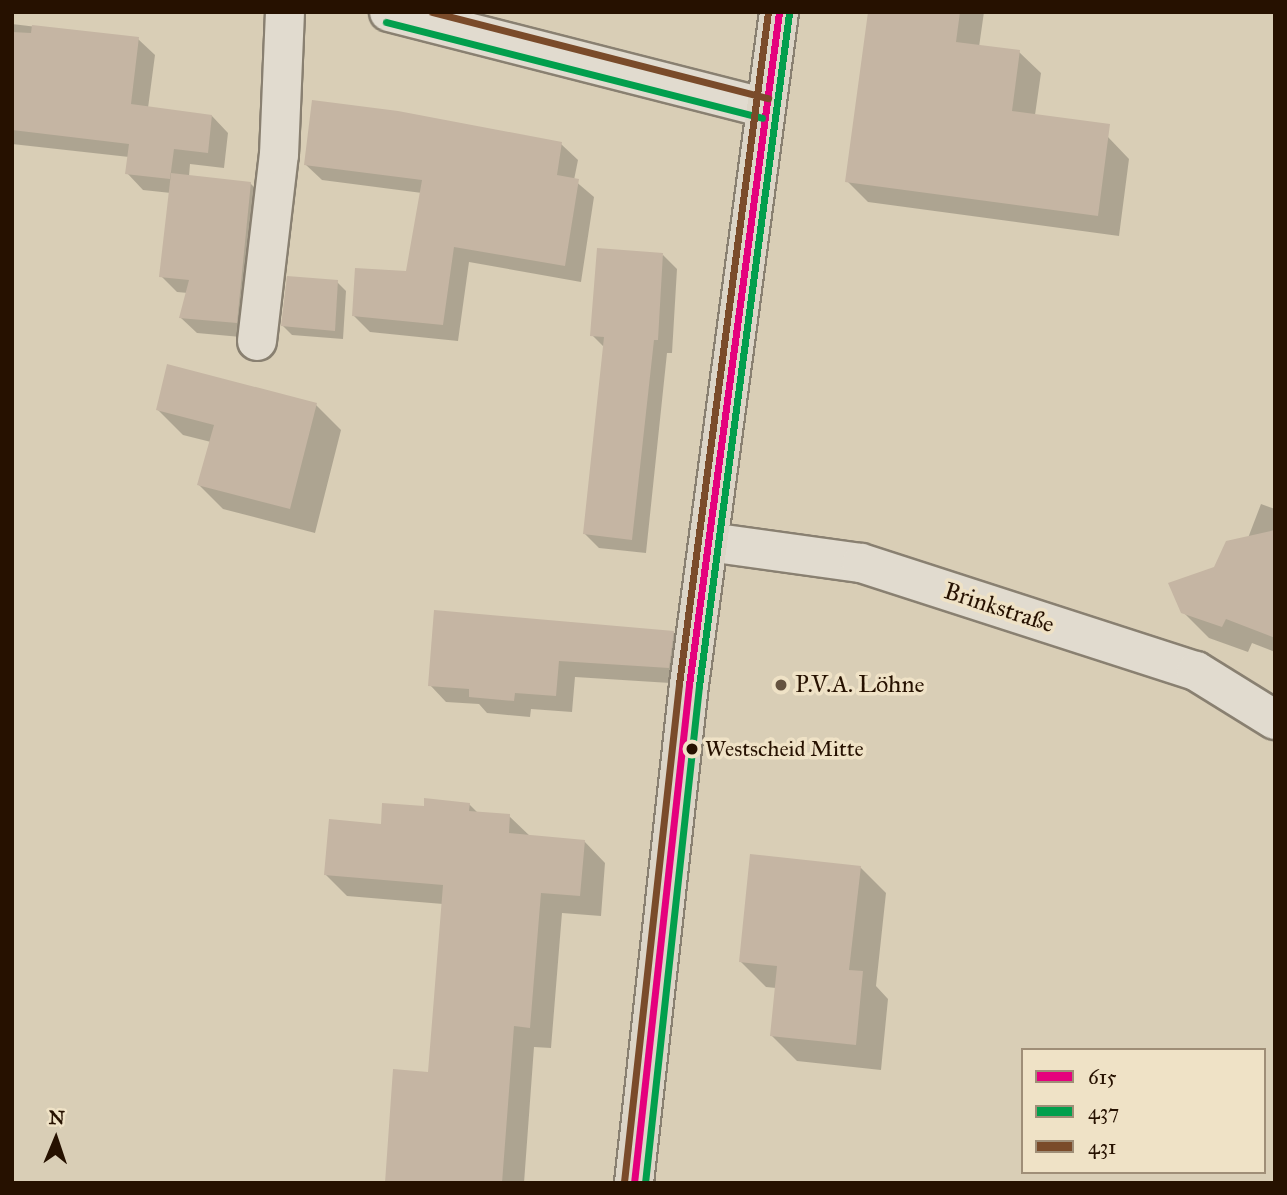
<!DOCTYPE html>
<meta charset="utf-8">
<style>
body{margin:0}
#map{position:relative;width:1287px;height:1195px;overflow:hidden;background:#d9ceb6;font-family:"IM FELL Great Primer",serif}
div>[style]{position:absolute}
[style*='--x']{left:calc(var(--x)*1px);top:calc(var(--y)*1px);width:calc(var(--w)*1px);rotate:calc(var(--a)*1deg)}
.shadow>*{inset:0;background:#0003}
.building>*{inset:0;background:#c5b5a3}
.roads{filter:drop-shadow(2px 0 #898071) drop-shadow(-2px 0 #898071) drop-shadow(0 2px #898071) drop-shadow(0 -2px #898071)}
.minor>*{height:38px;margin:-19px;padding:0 19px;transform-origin:19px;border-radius:19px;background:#e1dbcf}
.major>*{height:38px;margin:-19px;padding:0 19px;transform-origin:19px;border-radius:19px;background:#dcd5c7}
.bus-1>*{height:7px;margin:-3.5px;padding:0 3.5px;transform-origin:3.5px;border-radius:3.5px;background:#e5007d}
.bus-2>*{height:7px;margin:-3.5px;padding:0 3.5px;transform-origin:3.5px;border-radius:3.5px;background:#029f4d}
.bus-3>*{height:7px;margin:-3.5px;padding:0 3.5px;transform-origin:3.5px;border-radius:3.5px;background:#7a4b2a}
.dots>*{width:19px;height:19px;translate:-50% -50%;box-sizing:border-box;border:4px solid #efe2c6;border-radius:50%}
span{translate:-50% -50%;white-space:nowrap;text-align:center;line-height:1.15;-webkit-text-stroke:7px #efe2c6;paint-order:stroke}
.bus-label{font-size:22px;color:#261100}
.left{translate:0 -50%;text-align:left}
.street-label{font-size:24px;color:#261100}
.poi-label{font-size:24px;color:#261100}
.frame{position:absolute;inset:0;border:14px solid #261100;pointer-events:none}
.legend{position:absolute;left:1021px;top:1048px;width:245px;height:126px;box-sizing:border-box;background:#efe2c6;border:2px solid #9f8e77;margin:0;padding:9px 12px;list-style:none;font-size:21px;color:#261100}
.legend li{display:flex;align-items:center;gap:14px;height:35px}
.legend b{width:35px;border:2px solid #9f8e77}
.north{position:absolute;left:21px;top:1104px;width:70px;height:70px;-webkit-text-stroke:5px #efe2c6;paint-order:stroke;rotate:2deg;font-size:19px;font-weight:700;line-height:28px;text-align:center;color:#261100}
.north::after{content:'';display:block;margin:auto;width:24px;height:32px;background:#261100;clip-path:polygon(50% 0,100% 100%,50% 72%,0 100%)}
</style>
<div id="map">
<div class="shadow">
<i style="clip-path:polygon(870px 12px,984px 12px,979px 47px,1019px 52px,1041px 73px,1035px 115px,1108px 137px,1129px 159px,1119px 236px,868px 202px,847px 181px)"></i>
<i style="clip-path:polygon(12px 24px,138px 39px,155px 55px,148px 108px,212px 116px,228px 133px,224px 168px,190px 164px,189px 176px,250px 183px,266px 199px,252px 338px,197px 333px,181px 318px,188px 293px,177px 292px,161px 276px,171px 193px,143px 190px,127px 173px,129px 157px,12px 144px)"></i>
<i style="clip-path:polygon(561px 144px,578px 160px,574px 180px,594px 197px,581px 282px,469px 262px,458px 341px,370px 332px,354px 316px,408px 273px,422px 193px,322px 180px,305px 164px)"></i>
<i style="clip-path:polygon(663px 255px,677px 269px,672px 353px,667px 353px,646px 553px,599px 548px,585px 534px,605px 348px,592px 335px)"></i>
<i style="clip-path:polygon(337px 282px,346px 291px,343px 339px,292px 335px,283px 326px)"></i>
<i style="clip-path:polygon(316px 405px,341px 430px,315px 533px,223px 509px,199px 485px,211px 442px,183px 435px,158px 410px)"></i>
<i style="clip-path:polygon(1261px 504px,1275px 509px,1275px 652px,1252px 643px,1248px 652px,1209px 638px,1183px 612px,1216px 568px,1248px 538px)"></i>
<i style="clip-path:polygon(673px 632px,690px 649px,686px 684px,575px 677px,572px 712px,531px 709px,530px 717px,487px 713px,479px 704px,446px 702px,430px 685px)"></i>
<i style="clip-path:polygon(469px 804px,478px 813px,509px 816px,531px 837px,584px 841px,605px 863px,601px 916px,562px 913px,551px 1048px,534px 1047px,524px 1183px,387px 1183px,429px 1074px,443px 904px,347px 896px,326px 875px,382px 826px,425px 808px)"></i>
<i style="clip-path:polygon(860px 867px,886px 893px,876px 986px,888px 999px,881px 1070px,797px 1061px,771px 1035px,776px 988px,766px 987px,740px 961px)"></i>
</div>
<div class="building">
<i style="clip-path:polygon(868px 12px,960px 12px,956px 42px,1020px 50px,1012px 111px,1110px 124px,1098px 216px,845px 182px)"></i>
<i style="clip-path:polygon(32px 25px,139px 37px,131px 104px,212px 115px,208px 153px,174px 149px,170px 179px,125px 174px,129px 144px,12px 130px,12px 32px,31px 33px)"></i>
<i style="clip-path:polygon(312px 100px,398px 111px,562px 142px,557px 175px,579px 179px,565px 266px,454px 247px,443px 325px,352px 316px,355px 268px,406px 271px,422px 180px,304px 165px)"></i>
<i style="clip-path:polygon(171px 173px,251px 182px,237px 323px,179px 318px,189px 280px,159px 277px)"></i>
<i style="clip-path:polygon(597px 248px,663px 253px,658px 340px,654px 340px,632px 540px,583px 534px,604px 337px,590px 336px)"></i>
<i style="clip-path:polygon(287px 276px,338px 280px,335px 331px,281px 326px)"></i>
<i style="clip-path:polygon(167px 364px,317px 403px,290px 509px,197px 485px,214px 425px,156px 410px)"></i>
<i style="clip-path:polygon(1275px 530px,1275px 638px,1226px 619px,1222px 627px,1181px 613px,1168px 583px,1214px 567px,1226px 541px)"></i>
<i style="clip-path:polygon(434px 610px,674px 631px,669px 668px,559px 661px,556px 696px,515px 693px,514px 701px,469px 697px,469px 689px,428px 686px)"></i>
<i style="clip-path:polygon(424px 798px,470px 803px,469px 811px,510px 814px,509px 833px,585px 840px,580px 896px,541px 893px,530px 1028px,514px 1026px,502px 1183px,385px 1183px,393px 1069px,428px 1072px,443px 885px,324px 875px,329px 819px,381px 824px,382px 803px,424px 806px)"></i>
<i style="clip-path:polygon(750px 854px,861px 866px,849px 970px,863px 971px,856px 1045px,770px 1036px,777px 966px,739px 962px)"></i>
</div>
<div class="roads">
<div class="minor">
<i style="--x:389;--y:12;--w:388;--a:14.3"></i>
<i style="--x:257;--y:341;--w:187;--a:-83.3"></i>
<i style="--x:279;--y:155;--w:143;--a:-87.6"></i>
<i style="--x:709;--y:542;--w:153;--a:7.9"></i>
<i style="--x:861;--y:563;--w:352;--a:17.9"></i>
<i style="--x:1196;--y:671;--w:93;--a:31.8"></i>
</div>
<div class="major">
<i style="--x:634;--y:1183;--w:501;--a:-83.7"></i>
<i style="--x:689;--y:685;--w:679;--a:-82.38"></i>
</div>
</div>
<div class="bus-1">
<i style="--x:634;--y:1183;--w:501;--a:-83.7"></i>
<i style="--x:689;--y:685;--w:679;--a:-82.38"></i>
</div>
<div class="bus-2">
<i style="--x:386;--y:22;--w:388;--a:14.3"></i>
<i style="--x:645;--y:1183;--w:500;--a:-83.8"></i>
<i style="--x:699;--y:686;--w:679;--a:-82.38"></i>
</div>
<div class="bus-3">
<i style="--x:432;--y:12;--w:347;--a:14.4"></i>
<i style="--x:624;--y:1182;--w:501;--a:-83.7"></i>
<i style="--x:679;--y:684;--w:678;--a:-82.46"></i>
</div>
<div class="dots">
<i style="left:781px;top:685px;background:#655340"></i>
<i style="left:692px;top:749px;background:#261100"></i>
</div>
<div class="bus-label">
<span class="left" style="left:705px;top:749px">Westscheid Mitte</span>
</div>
<div class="street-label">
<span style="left:999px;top:608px;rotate:18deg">Brinkstraße</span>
</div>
<div class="poi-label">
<span class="left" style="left:795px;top:685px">P.V.A. Löhne</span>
</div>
<div class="frame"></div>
<ul class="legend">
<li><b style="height:9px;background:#e5007d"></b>615</li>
<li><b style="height:9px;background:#029f4d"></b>437</li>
<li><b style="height:9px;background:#7a4b2a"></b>431</li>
</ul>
<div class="north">N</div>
</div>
